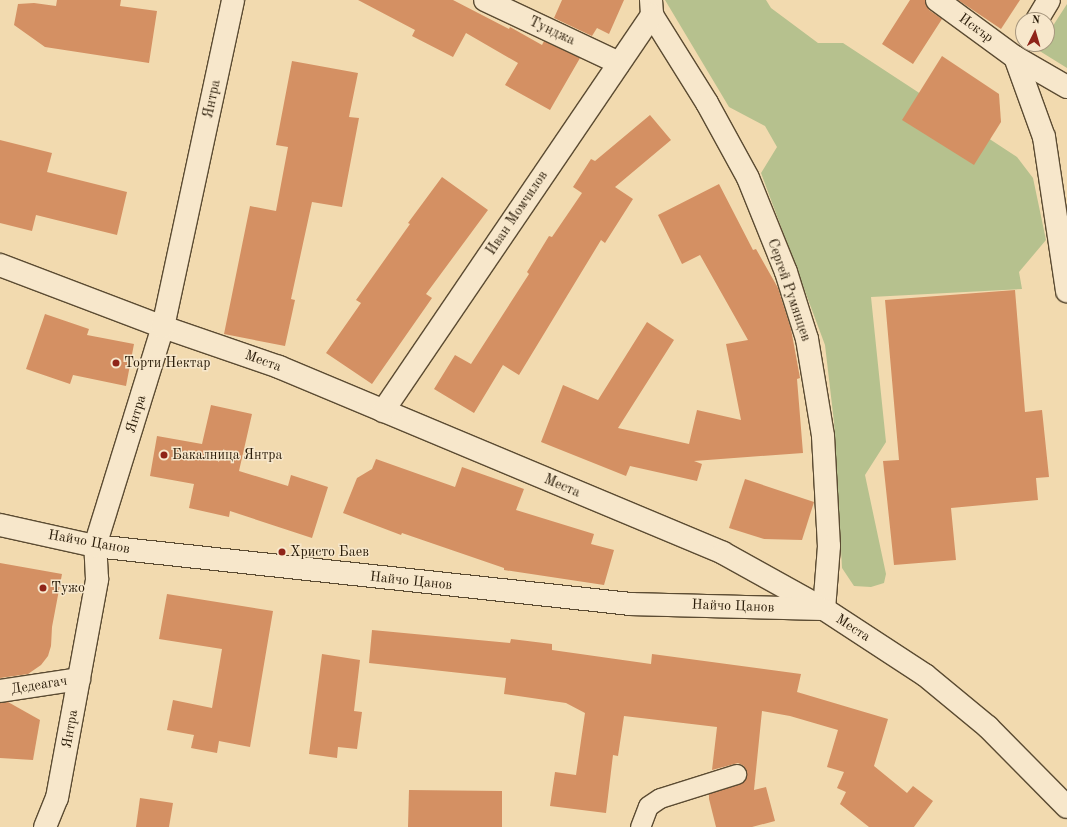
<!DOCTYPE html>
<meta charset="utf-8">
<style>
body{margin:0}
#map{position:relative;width:1067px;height:827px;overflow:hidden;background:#f2daaf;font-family:"Old Standard TT",serif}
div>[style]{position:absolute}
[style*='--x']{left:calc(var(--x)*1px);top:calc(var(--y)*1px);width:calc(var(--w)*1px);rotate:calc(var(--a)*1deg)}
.green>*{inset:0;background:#b6c18e}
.building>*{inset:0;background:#d49063}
.roads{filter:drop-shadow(1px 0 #5b4b32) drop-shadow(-1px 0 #5b4b32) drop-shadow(0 1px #5b4b32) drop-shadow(0 -1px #5b4b32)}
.service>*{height:19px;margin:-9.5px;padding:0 9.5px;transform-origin:9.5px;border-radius:9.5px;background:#f7e7cb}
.minor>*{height:22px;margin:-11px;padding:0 11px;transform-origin:11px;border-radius:11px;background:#f7e7cb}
.dots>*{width:11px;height:11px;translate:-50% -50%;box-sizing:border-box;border:2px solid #f7e7cb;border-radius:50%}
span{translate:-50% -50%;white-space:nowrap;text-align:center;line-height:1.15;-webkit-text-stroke:3px #f7e7cb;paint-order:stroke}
.street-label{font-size:14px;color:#291b08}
.poi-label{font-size:14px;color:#291b08}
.left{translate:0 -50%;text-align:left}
.north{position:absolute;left:1015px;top:12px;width:40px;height:40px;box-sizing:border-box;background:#f7e7cb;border:1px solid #a5957d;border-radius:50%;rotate:5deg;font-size:11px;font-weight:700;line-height:16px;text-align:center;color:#291b08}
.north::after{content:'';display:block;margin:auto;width:14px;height:18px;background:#8f2418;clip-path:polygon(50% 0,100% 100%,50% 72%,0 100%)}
</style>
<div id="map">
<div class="green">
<i style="clip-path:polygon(665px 0,766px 0,771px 8px,818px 43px,843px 43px,1017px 157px,1033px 178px,1046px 240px,1019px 272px,1022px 289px,871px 297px,886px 442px,865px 475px,886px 574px,884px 583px,871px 587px,854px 586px,842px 568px,834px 422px,825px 345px,761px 173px,777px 147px,765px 126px,729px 107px)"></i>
<i style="clip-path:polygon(1067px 4px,1067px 68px,1038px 50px,1041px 44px,1047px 44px,1047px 35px)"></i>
</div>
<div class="building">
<i style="clip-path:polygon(57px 0,121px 0,120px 6px,157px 11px,149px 63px,45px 47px,14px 25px,18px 4px,34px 3px,56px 6px)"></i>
<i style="clip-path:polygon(358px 0,453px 0,509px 29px,510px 27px,542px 45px,544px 41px,580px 58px,550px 110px,505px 85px,518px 63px,466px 33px,453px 57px,412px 36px,415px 30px)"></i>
<i style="clip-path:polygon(562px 0,624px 0,609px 34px,597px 28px,592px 36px,554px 18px)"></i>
<i style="clip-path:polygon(910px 0,925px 0,929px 10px,942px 19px,913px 64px,882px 44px)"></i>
<i style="clip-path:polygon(958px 0,1020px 0,1001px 29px)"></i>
<i style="clip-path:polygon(942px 56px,999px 94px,1001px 122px,974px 165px,902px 120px)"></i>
<i style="clip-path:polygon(292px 61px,358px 73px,349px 117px,359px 118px,342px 207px,312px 202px,291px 299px,295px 300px,285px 346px,224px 334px,250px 206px,276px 211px,288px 147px,276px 145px)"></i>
<i style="clip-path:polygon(650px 115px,671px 140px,615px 187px,633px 199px,605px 243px,601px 240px,519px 375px,503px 365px,474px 413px,434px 389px,455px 355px,471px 364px,529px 274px,527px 272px,549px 236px,552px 237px,582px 193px,573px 187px,591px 159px,595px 161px)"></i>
<i style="clip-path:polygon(0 140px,52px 153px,47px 172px,127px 192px,117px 235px,36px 215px,32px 231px,0 223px)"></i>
<i style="clip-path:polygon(442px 177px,488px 210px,426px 294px,432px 298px,372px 384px,326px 353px,361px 303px,356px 300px,410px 224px,408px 223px)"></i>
<i style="clip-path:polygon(719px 184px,753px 250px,756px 249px,778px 288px,791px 329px,800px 378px,797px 379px,803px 453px,694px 461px,702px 464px,697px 481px,630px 466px,626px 476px,541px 442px,563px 385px,598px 400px,647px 322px,674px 340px,618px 428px,689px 444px,697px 410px,741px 420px,726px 344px,748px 340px,700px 255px,682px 264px,658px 215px)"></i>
<i style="clip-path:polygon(1015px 290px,1025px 412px,1042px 410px,1049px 477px,1036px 478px,1038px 500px,951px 508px,956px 560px,894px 565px,883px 461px,899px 460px,885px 300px)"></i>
<i style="clip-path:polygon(45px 314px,89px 329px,87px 335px,134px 344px,126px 386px,73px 375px,70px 384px,26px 369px)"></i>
<i style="clip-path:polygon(211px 405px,252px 414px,239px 471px,288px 486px,291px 475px,328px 487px,312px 538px,230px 511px,229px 517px,189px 508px,194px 484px,150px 476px,157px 436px,202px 444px)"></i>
<i style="clip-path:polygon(376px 459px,455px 487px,462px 467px,524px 489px,516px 510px,594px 534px,591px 544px,614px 550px,604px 585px,504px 570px,504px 568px,402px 533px,401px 535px,343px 513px,357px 478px,372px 469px)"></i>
<i style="clip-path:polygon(745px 479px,814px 502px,802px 540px,764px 539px,729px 528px)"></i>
<i style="clip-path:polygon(0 563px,62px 574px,52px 627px,51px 646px,48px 656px,41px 665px,28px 674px,0 678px)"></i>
<i style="clip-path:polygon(167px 594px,273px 611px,250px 747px,219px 741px,217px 753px,191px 748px,194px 735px,167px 730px,173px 700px,212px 708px,222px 649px,159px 639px)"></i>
<i style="clip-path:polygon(372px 630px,510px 643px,511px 639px,552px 644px,552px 650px,651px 664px,652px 654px,801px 674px,797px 692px,888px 719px,874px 766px,907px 793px,913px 786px,933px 801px,914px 827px,869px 827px,840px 804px,846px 792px,837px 788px,844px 772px,827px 767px,838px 730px,790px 716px,762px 711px,754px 790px,766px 787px,775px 821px,752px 827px,716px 827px,709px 799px,709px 794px,740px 784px,744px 781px,747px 776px,744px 766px,738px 763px,712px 770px,717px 727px,624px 716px,618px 756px,613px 755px,606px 813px,550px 806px,555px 772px,576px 775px,585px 713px,566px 703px,504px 694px,506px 678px,369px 663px)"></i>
<i style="clip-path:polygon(322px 654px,360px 660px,354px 711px,362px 712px,357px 749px,338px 747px,337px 758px,309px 754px)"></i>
<i style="clip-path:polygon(8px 702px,40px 720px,33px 760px,0 758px,0 703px)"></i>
<i style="clip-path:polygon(409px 790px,502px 791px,502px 827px,408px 827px)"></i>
<i style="clip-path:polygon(140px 798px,173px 803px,169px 827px,136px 827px)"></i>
</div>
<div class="roads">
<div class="service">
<i style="--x:640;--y:827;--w:22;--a:-69"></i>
<i style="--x:648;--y:806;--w:14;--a:-34"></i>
<i style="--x:660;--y:798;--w:80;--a:-17.5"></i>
</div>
<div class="minor">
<i style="--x:485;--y:0;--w:148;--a:25.2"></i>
<i style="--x:651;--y:0;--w:15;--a:86"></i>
<i style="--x:652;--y:15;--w:104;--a:58"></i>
<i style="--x:707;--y:103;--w:85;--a:61.3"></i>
<i style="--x:748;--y:178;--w:101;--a:68"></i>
<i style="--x:786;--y:272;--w:70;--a:72.6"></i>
<i style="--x:807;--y:339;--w:98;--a:80.6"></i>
<i style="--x:823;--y:436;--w:110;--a:86.9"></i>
<i style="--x:829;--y:546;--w:63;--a:94.5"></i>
<i style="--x:937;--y:0;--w:97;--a:36.2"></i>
<i style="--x:1015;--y:57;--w:60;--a:30"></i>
<i style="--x:1037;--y:20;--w:23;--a:-59"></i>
<i style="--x:1015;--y:57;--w:85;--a:70.1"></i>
<i style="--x:1044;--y:137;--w:156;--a:81.5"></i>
<i style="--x:0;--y:265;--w:174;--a:20.8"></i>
<i style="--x:163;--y:327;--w:123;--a:19"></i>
<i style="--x:279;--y:367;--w:481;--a:22.7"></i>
<i style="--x:723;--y:553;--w:115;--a:29"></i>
<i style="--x:824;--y:609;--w:121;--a:33.2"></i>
<i style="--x:925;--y:675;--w:82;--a:39.5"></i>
<i style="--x:988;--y:727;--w:112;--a:45.4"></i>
<i style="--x:383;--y:411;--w:479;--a:-55.8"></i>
<i style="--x:0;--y:525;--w:97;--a:12.5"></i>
<i style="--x:95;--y:546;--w:539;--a:6.18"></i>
<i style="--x:631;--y:604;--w:190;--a:1.5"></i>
<i style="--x:0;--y:691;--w:80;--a:-8.6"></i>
<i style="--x:45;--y:827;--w:31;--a:-68"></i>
<i style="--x:57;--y:798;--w:223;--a:-79.6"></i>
<i style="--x:97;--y:579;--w:33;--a:-93"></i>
<i style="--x:95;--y:546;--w:229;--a:-72.8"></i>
<i style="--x:163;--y:327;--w:334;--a:-77.9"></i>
</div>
</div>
<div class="dots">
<i style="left:116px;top:363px;background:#8f2418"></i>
<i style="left:164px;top:455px;background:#8f2418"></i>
<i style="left:282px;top:552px;background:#8f2418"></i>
<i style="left:43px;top:588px;background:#8f2418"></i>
</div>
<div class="street-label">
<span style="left:976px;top:28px;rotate:36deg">Искър</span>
<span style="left:552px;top:31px;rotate:25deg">Тунджа</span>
<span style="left:212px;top:99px;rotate:-78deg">Янтра</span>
<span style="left:517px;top:213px;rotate:-56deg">Иван Момчилов</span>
<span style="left:789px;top:290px;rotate:71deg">Сергей Румянцев</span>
<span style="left:263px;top:361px;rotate:20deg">Места</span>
<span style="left:136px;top:414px;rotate:-73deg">Янтра</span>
<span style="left:562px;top:486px;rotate:23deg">Места</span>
<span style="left:89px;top:542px;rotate:10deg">Найчо Цанов</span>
<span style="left:411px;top:581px;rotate:6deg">Найчо Цанов</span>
<span style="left:733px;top:606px;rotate:2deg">Найчо Цанов</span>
<span style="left:853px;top:628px;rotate:33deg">Места</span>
<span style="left:39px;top:685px;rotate:-9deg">Дедеагач</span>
<span style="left:70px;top:729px;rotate:-80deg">Янтра</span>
</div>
<div class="poi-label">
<span class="left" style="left:124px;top:363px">Торти Нектар</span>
<span class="left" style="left:172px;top:455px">Бакалница Янтра</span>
<span class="left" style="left:290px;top:552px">Христо Баев</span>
<span class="left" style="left:51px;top:588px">Тужо</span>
</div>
<div class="north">N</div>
</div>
